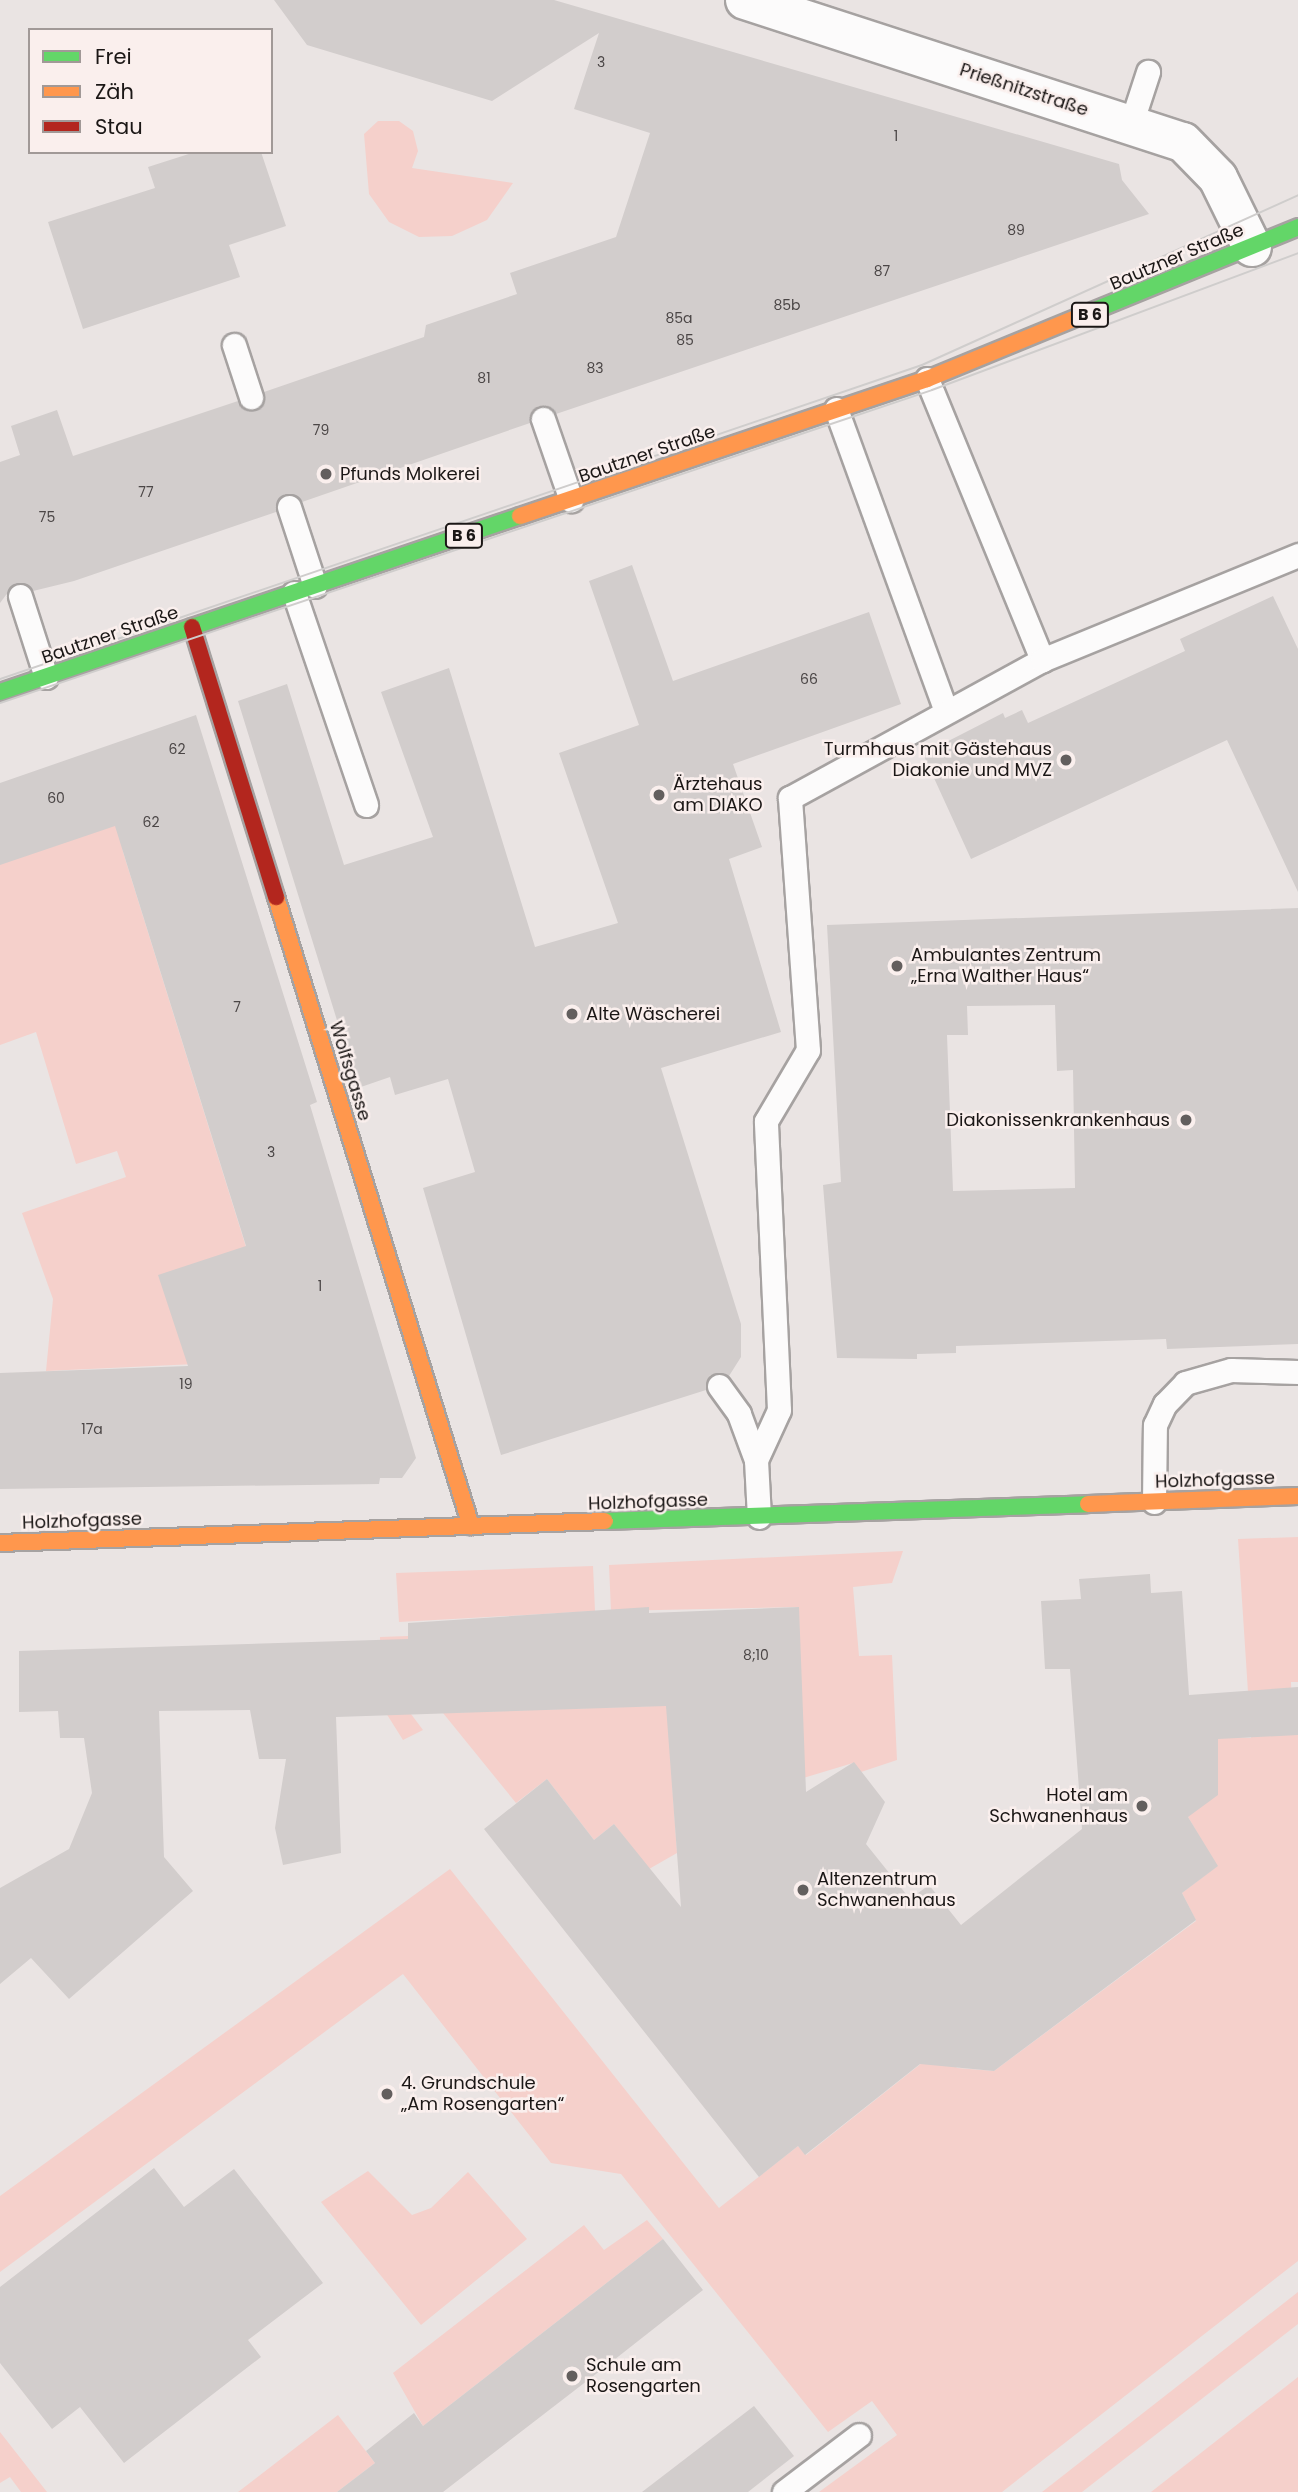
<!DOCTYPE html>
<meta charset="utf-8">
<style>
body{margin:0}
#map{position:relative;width:1298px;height:2492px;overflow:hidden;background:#eae4e3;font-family:Poppins,sans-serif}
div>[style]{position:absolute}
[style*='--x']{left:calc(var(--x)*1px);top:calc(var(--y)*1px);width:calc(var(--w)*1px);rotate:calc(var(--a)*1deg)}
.green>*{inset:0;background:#f5d0cb}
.building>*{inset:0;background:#d2cdcc}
.roads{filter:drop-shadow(2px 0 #a6a2a1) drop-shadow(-2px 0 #a6a2a1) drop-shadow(0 2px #a6a2a1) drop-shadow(0 -2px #a6a2a1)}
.lane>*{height:23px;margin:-11.5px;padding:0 11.5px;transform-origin:11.5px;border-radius:11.5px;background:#fcfbfb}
.street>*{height:38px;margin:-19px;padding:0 19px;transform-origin:19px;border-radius:19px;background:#fcfbfb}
.fast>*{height:16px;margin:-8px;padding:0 8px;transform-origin:8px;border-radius:8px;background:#63d668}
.slow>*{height:16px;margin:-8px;padding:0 8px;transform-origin:8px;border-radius:8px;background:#ff974d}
.jam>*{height:16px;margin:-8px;padding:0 8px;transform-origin:8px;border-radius:8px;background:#b3261e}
.tram>*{height:2px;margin:-1px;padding:0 1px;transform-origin:1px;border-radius:1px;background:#cfcdcc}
.dots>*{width:19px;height:19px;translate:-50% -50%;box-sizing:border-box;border:4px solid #faefed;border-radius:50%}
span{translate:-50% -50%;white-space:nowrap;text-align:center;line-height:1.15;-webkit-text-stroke:5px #faefed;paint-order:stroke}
.number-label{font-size:14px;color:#4b4646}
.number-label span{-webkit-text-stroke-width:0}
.shield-label span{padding:2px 5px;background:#faefed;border:2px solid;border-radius:5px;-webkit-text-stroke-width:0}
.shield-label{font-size:16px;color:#1b1716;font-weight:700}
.street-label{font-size:18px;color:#1b1716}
.poi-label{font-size:18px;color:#1b1716}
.left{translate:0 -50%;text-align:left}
.right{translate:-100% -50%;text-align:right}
.legend{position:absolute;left:28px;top:28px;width:245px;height:126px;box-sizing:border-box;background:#faefed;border:2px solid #a19997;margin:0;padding:9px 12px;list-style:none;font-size:21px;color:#1b1716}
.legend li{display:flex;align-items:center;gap:14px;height:35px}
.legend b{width:35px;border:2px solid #a19997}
</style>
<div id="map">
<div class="green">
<i style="clip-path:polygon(378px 121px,399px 121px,413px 131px,418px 151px,412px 168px,513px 183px,487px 220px,452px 236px,419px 237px,389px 222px,369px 194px,364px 134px)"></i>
<i style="clip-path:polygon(118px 813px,123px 852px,246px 1247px,195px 1364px,46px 1371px,53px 1299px,22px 1213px,126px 1177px,117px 1151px,76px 1164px,36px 1032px,0 1045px,0 856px)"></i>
<i style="clip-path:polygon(1298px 1537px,1298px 1682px,1291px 1682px,1293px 1735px,1298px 1735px,1298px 2261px,1002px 2492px,819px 2492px,897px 2435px,872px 2401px,828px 2432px,621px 2174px,551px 2163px,403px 1974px,0 2272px,0 2196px,450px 1869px,719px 2208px,798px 2146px,806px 2155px,942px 2047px,957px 2068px,994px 2071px,1196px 1921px,1182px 1893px,1217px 1866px,1188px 1817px,1218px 1736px,1251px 1738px,1238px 1539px)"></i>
<i style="clip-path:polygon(903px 1551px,892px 1583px,853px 1587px,859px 1656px,892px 1655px,897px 1760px,861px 1772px,853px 1763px,800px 1779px,799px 1607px,611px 1611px,609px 1565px)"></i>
<i style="clip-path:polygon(593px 1566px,595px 1611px,399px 1622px,396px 1573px)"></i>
<i style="clip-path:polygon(408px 1636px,411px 1714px,423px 1730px,403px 1740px,381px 1705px,380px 1637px)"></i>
<i style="clip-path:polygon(717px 1704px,672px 1782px,677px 1853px,649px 1869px,614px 1824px,594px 1840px,547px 1779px,516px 1803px,443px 1713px)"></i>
<i style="clip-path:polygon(368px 2171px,412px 2215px,431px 2208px,468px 2172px,527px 2239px,421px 2325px,321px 2202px)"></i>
<i style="clip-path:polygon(647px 2220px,663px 2239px,423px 2426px,393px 2373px,584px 2225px,604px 2250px)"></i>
<i style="clip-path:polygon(1298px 2292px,1298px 2324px,1082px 2492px,1042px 2492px)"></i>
<i style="clip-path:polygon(1298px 2377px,1298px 2492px,1151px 2492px)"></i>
<i style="clip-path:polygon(338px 2415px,375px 2463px,337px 2492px,238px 2492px)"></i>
<i style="clip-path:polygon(0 2432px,47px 2492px,21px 2492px,10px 2477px,0 2483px)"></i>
</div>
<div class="building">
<i style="clip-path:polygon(274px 0,554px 0,1119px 164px,1122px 180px,1149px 214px,556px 414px,538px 406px,530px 423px,302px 502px,284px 494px,276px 512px,74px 581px,33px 591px,15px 583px,0 603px,0 462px,20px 455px,11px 426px,57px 410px,73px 456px,238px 401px,255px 410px,264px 392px,424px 337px,426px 325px,517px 294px,510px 273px,616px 237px,650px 133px,574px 109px,599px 33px,492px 101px,307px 45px)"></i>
<i style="clip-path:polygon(195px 152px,261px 152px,286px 226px,229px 245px,240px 277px,83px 329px,48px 222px,155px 188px,148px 167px)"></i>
<i style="clip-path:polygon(632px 565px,673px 681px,869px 612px,901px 704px,733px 764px,762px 847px,729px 859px,781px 1032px,661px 1068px,741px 1324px,741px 1357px,729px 1376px,710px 1375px,706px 1390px,501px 1455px,423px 1188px,475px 1172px,448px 1079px,395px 1095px,390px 1077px,358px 1088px,238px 701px,287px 684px,344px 865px,433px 837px,381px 692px,449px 668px,535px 947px,618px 923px,559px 753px,639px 725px,589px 581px)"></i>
<i style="clip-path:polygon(1273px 596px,1298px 649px,1298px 892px,1227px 740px,971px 859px,923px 754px,1003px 713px,1005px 718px,1022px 710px,1028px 723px,1185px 651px,1180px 639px)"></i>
<i style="clip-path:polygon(196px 715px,317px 1102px,310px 1105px,416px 1458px,402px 1478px,380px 1478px,379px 1484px,0 1489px,0 1373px,188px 1366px,158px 1275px,246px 1246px,115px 826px,0 865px,0 783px)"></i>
<i style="clip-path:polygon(evenodd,1298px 908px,1298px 1344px,1167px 1349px,1166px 1339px,956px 1346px,956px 1353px,917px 1354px,917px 1359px,837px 1358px,823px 1185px,841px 1182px,827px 925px,1298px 908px,1055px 1005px,1057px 1071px,1073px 1070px,1075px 1188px,953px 1191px,947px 1035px,968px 1035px,967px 1006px,1055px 1005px)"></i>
<i style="clip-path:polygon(1150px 1574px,1151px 1593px,1182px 1591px,1189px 1695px,1298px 1687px,1298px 1735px,1218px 1739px,1218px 1795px,1188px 1817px,1218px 1866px,1182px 1893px,1196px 1920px,994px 2071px,920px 2064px,805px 2155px,798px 2146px,759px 2177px,484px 1829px,547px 1779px,594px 1840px,614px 1824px,681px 1907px,666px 1706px,336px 1717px,341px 1853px,283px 1865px,275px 1828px,286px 1759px,259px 1759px,250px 1710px,159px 1711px,164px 1857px,193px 1891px,69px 1999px,31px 1958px,0 1984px,0 1888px,69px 1849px,92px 1793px,84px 1738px,60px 1738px,58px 1711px,19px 1712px,19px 1651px,408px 1639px,408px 1623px,649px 1607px,649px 1613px,799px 1607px,806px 1792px,854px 1762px,885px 1802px,866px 1844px,910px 1899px,929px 1885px,961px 1925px,1082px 1829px,1070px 1669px,1045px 1669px,1041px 1601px,1081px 1599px,1079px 1579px)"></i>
<i style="clip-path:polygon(154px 2168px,184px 2207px,234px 2169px,323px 2283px,248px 2340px,261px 2357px,124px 2463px,80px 2407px,52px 2429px,0 2363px,0 2287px)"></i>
<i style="clip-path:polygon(663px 2239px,703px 2290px,605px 2367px,443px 2492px,337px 2492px,375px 2463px,366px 2451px,414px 2413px,423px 2426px)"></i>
<i style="clip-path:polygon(754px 2406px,794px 2456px,748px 2492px,642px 2492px)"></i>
</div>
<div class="roads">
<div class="lane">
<i style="--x:1131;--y:124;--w:55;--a:-71.9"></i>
<i style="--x:234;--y:345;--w:55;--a:71.9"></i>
<i style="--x:927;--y:379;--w:304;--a:67.7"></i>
<i style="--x:836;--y:409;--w:319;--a:70"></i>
<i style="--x:543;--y:419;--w:86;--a:70.9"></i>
<i style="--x:289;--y:507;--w:83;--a:71.8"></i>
<i style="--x:294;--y:593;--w:224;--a:71.2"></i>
<i style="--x:20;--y:596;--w:85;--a:72.2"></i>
<i style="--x:719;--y:1386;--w:34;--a:54"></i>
<i style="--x:739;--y:1414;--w:49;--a:69.7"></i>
<i style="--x:756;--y:1460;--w:57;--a:87"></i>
<i style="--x:756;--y:1460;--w:55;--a:-65.3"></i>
<i style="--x:779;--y:1410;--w:289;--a:-92.6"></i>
<i style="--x:766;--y:1121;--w:82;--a:-59.4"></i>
<i style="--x:808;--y:1050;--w:253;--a:-94.1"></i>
<i style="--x:790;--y:798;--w:287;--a:-28.7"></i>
<i style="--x:1042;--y:660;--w:277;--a:-22.3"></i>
<i style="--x:1154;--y:1502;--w:77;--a:-89.3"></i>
<i style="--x:1155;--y:1425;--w:23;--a:-65"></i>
<i style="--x:1165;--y:1404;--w:29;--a:-46"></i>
<i style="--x:1185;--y:1383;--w:48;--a:-15.8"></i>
<i style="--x:1231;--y:1370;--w:67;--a:1.7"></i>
<i style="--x:784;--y:2492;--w:94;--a:-37.2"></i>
</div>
<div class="street">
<i style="--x:745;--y:0;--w:460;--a:18"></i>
<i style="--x:1183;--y:142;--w:50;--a:45.8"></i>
<i style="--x:1218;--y:178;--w:77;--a:63.8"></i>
</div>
<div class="fast">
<i style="--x:1078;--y:317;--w:238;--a:-22.2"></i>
<i style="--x:0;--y:692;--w:549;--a:-18.7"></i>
<i style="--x:605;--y:1521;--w:483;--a:-2"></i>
</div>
<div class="slow">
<i style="--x:520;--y:516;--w:429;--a:-18.6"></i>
<i style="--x:927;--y:379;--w:163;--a:-22.3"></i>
<i style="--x:276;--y:897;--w:659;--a:72.78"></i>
<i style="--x:1088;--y:1504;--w:210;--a:-2.2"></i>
<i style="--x:0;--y:1543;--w:605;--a:-2.08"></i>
</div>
<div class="jam">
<i style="--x:192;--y:627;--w:283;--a:72.7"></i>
</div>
</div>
<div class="tram">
<i style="--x:0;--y:679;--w:974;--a:-18.81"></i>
<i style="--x:922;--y:365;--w:413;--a:-24.3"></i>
<i style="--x:0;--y:703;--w:983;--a:-18.56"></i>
<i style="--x:932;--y:390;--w:391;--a:-20.5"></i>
</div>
<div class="dots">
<i style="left:326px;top:474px;background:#635f5e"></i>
<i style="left:1066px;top:760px;background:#635f5e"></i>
<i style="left:659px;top:795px;background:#635f5e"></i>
<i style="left:897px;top:966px;background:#635f5e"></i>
<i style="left:572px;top:1014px;background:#635f5e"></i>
<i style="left:1186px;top:1120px;background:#635f5e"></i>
<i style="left:1142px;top:1806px;background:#635f5e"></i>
<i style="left:803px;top:1890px;background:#635f5e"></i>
<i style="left:387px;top:2094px;background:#635f5e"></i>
<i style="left:572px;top:2376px;background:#635f5e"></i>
</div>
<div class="number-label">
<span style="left:601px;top:62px">3</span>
<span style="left:896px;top:136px">1</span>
<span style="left:1016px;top:230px">89</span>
<span style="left:882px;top:271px">87</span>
<span style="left:787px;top:305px">85b</span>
<span style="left:679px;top:318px">85a</span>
<span style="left:685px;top:340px">85</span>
<span style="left:595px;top:368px">83</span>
<span style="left:484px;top:378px">81</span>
<span style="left:321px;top:430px">79</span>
<span style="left:146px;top:492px">77</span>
<span style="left:47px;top:517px">75</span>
<span style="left:809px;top:679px">66</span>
<span style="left:177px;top:749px">62</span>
<span style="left:56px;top:798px">60</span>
<span style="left:151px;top:822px">62</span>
<span style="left:237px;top:1007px">7</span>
<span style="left:271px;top:1152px">3</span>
<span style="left:320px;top:1286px">1</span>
<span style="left:186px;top:1384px">19</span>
<span style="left:92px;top:1429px">17a</span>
<span style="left:756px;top:1655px">8;10</span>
</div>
<div class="shield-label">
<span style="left:1090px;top:315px">B 6</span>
<span style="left:464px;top:536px">B 6</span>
</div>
<div class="street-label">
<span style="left:1024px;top:90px;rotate:18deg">Prießnitzstraße</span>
<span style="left:1177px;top:257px;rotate:-23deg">Bautzner Straße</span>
<span style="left:647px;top:454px;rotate:-19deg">Bautzner Straße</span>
<span style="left:110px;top:635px;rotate:-19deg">Bautzner Straße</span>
<span style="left:350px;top:1071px;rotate:73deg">Wolfsgasse</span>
<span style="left:1215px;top:1480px;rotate:-2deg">Holzhofgasse</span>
<span style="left:648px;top:1502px;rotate:-2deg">Holzhofgasse</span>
<span style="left:82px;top:1521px;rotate:-2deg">Holzhofgasse</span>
</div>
<div class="poi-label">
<span class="left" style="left:340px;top:474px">Pfunds Molkerei</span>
<span class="right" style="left:1052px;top:760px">Turmhaus mit Gästehaus<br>Diakonie und MVZ</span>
<span class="left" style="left:673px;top:795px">Ärztehaus<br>am DIAKO</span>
<span class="left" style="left:911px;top:966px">Ambulantes Zentrum<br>„Erna Walther Haus“</span>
<span class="left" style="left:586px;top:1014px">Alte Wäscherei</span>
<span class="right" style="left:1170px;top:1120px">Diakonissenkrankenhaus</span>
<span class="right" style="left:1128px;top:1806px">Hotel am<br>Schwanenhaus</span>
<span class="left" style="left:817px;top:1890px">Altenzentrum<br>Schwanenhaus</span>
<span class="left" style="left:401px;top:2094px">4. Grundschule<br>„Am Rosengarten“</span>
<span class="left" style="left:586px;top:2376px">Schule am<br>Rosengarten</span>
</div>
<ul class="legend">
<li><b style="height:9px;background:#63d668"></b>Frei</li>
<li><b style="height:9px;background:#ff974d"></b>Zäh</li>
<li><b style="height:9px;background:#b3261e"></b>Stau</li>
</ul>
</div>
